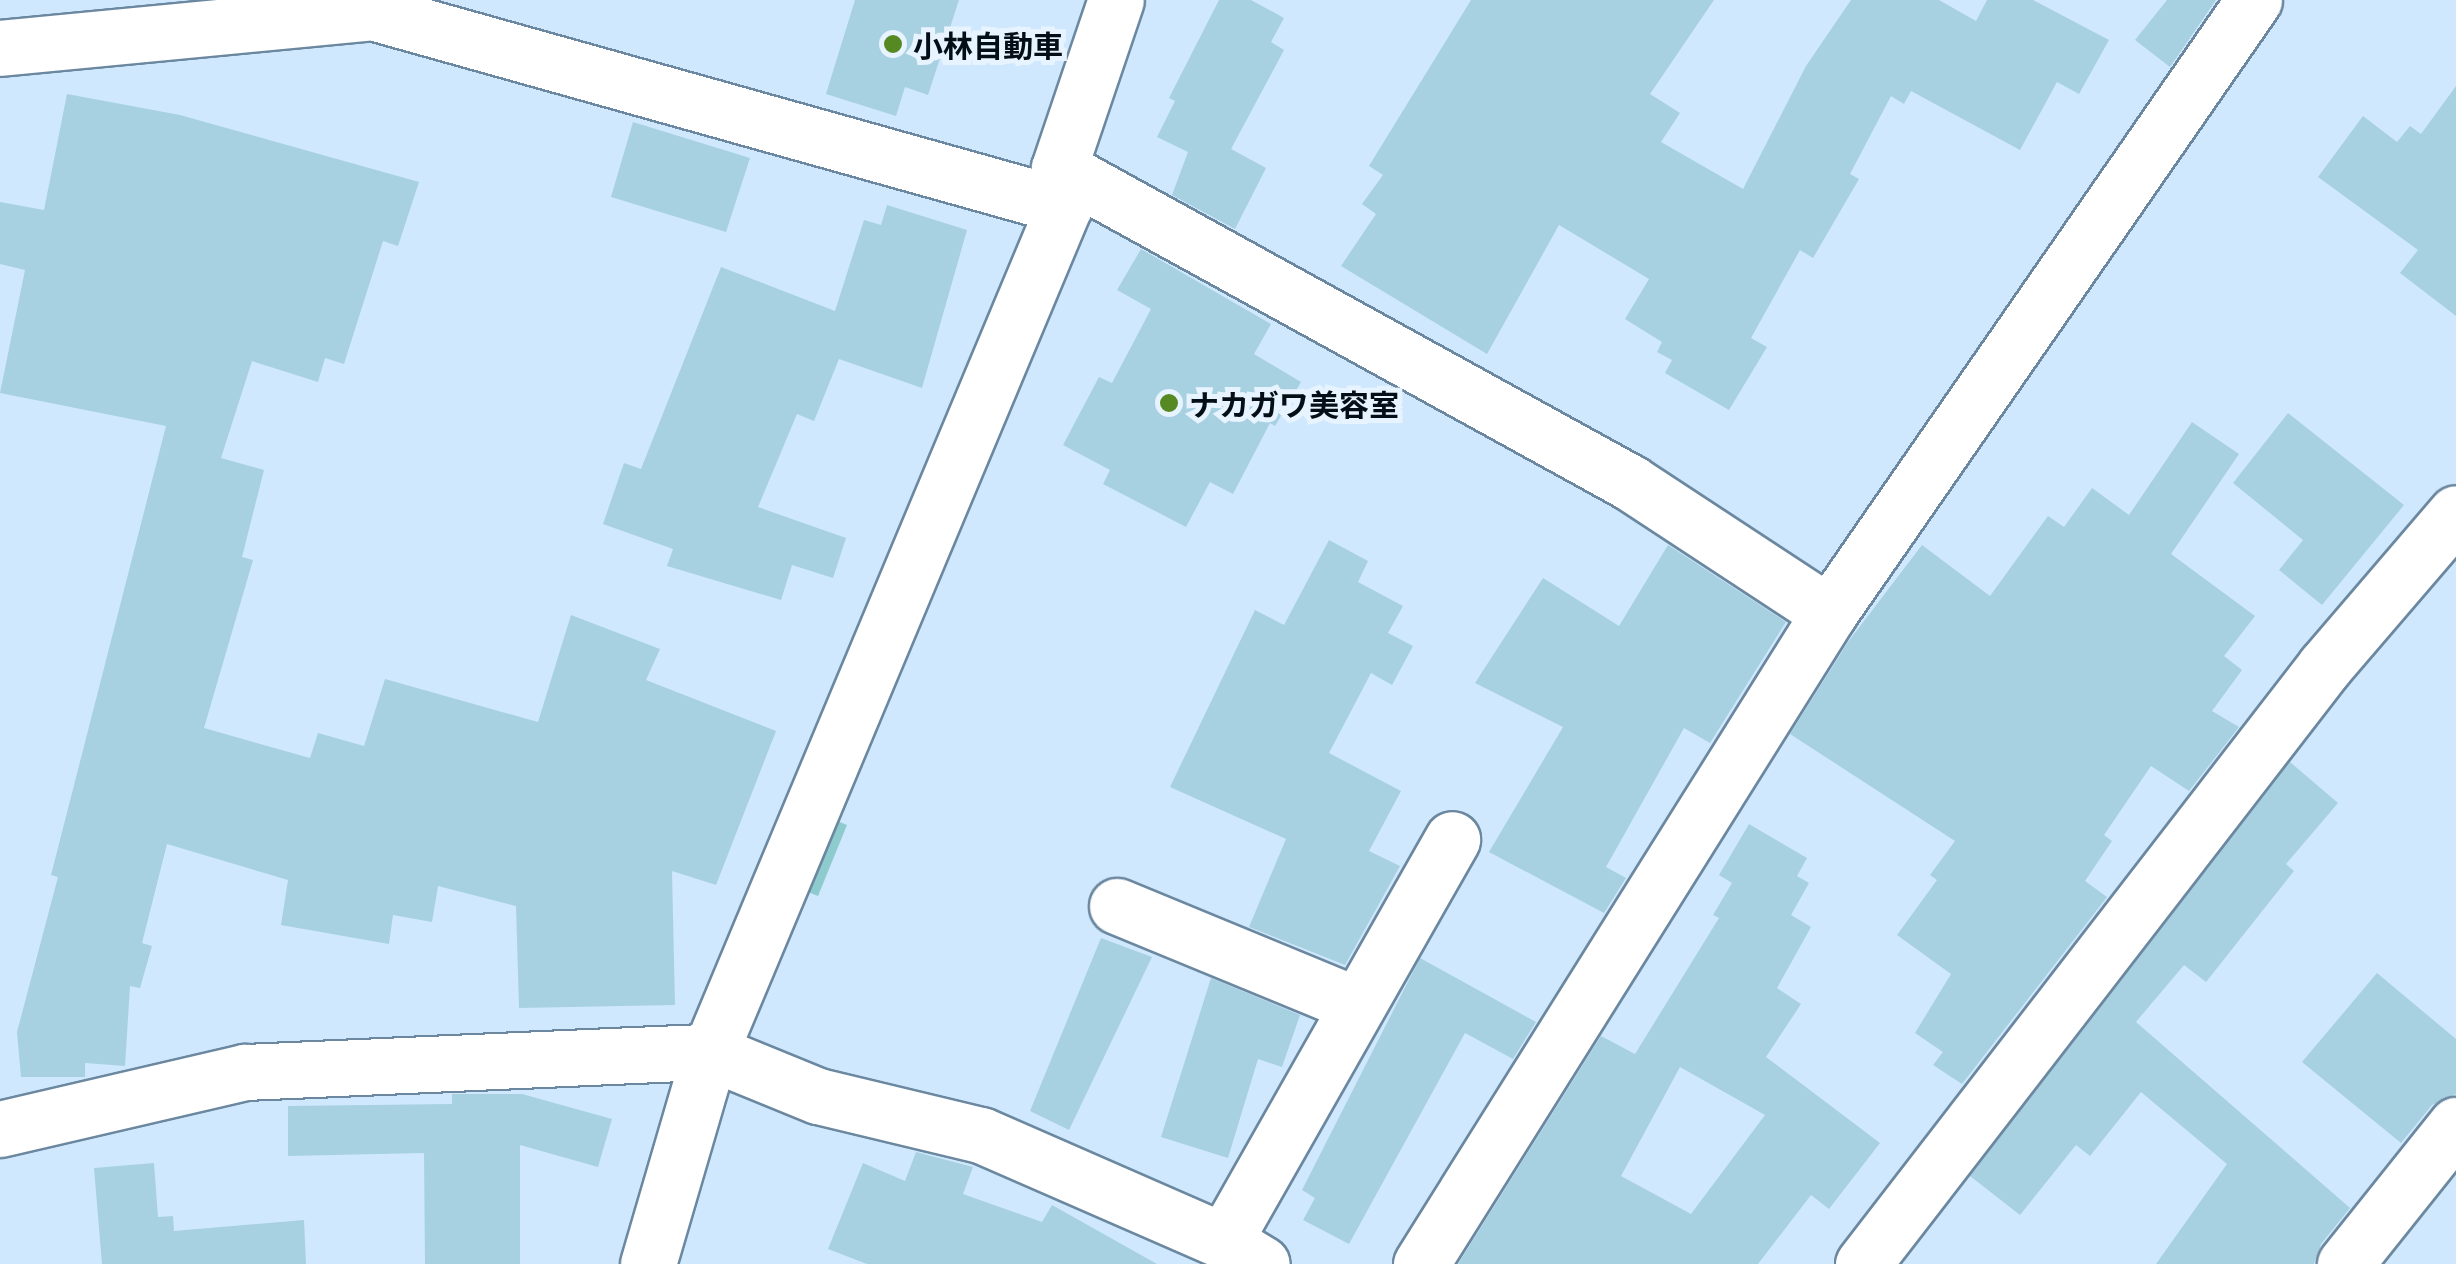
<!DOCTYPE html>
<meta charset="utf-8">
<style>
body{margin:0}
#map{position:relative;width:2456px;height:1264px;overflow:hidden;background:#cfe8fd;font-family:Literata,"Noto Sans JP",serif}
div>[style]{position:absolute}
[style*='--x']{left:calc(var(--x)*1px);top:calc(var(--y)*1px);width:calc(var(--w)*1px);rotate:calc(var(--a)*1deg)}
.water>*{inset:0;background:#8ecbce}
.building>*{inset:0;background:#a7d1e1}
.roads{filter:drop-shadow(2px 0 #6b88a0) drop-shadow(-2px 0 #6b88a0) drop-shadow(0 2px #6b88a0) drop-shadow(0 -2px #6b88a0)}
.minor>*{height:55px;margin:-27.5px;padding:0 27.5px;transform-origin:27.5px;border-radius:27.5px;background:#fff}
.dots>*{width:28px;height:28px;translate:-50% -50%;box-sizing:border-box;border:5px solid #e7f3fe;border-radius:50%}
span{translate:-50% -50%;white-space:nowrap;text-align:center;line-height:1.15;-webkit-text-stroke:10px #e7f3fe;paint-order:stroke}
.poi-label{font-size:30px;color:#040e16;font-weight:700}
.left{translate:0 -50%;text-align:left}
</style>
<div id="map">
<div class="water">
<i style="clip-path:polygon(815px 812px,847px 825px,818px 896px,786px 883px)"></i>
</div>
<div class="building">
<i style="clip-path:polygon(855px 0,959px 0,928px 95px,905px 87px,896px 116px,826px 94px)"></i>
<i style="clip-path:polygon(1219px 0,1251px 0,1284px 18px,1271px 42px,1284px 50px,1231px 149px,1266px 168px,1235px 229px,1172px 195px,1188px 152px,1157px 137px,1175px 101px,1169px 98px)"></i>
<i style="clip-path:polygon(1471px 0,1714px 0,1650px 94px,1680px 113px,1661px 142px,1743px 189px,1806px 66px,1851px 0,1939px 0,1976px 21px,1987px 0,2033px 0,2109px 40px,2079px 94px,2057px 82px,2020px 150px,1911px 91px,1904px 104px,1891px 96px,1850px 174px,1859px 179px,1813px 258px,1800px 250px,1751px 338px,1767px 347px,1729px 410px,1665px 373px,1672px 360px,1657px 352px,1662px 342px,1625px 319px,1649px 279px,1559px 225px,1487px 354px,1341px 266px,1376px 214px,1362px 204px,1383px 175px,1369px 166px)"></i>
<i style="clip-path:polygon(2167px 0,2216px 0,2170px 67px,2135px 40px)"></i>
<i style="clip-path:polygon(2456px 86px,2456px 316px,2400px 273px,2418px 250px,2318px 177px,2363px 116px,2397px 142px,2410px 126px,2421px 134px)"></i>
<i style="clip-path:polygon(67px 94px,180px 115px,419px 182px,398px 246px,383px 241px,344px 364px,325px 358px,318px 382px,252px 361px,221px 458px,264px 470px,242px 557px,253px 560px,204px 728px,310px 758px,318px 733px,364px 746px,385px 679px,538px 722px,571px 615px,660px 649px,646px 680px,776px 731px,716px 885px,672px 871px,675px 1005px,519px 1008px,516px 906px,438px 886px,432px 922px,393px 915px,389px 944px,281px 925px,288px 880px,167px 844px,142px 943px,152px 946px,140px 988px,130px 986px,125px 1066px,85px 1063px,85px 1077px,21px 1077px,17px 1032px,58px 877px,51px 875px,166px 426px,0 393px,25px 270px,0 264px,0 202px,44px 210px)"></i>
<i style="clip-path:polygon(633px 122px,750px 158px,726px 232px,611px 197px)"></i>
<i style="clip-path:polygon(887px 205px,967px 230px,922px 388px,839px 359px,814px 421px,797px 414px,758px 507px,846px 538px,833px 578px,792px 565px,781px 600px,667px 566px,673px 549px,603px 524px,624px 463px,641px 469px,721px 267px,835px 311px,864px 220px,881px 225px)"></i>
<i style="clip-path:polygon(1141px 249px,1271px 324px,1254px 354px,1301px 382px,1275px 426px,1270px 423px,1233px 494px,1210px 482px,1186px 527px,1103px 484px,1110px 470px,1063px 445px,1099px 377px,1112px 383px,1151px 309px,1117px 290px)"></i>
<i style="clip-path:polygon(2288px 413px,2404px 505px,2322px 605px,2279px 570px,2303px 540px,2233px 483px)"></i>
<i style="clip-path:polygon(2192px 422px,2239px 454px,2171px 554px,2255px 616px,2224px 656px,2242px 670px,2212px 711px,2239px 727px,2189px 791px,2151px 766px,2104px 835px,2112px 841px,2085px 881px,2107px 897px,1962px 1084px,1933px 1065px,1943px 1052px,1915px 1033px,1951px 974px,1897px 935px,1937px 880px,1930px 875px,1955px 841px,1790px 734px,1848px 642px,1922px 545px,1990px 596px,2048px 516px,2064px 527px,2092px 488px,2129px 515px)"></i>
<i style="clip-path:polygon(1329px 540px,1368px 561px,1358px 582px,1403px 606px,1388px 633px,1413px 646px,1392px 685px,1371px 673px,1329px 753px,1401px 791px,1369px 851px,1400px 866px,1345px 965px,1249px 927px,1286px 839px,1170px 787px,1255px 610px,1284px 625px)"></i>
<i style="clip-path:polygon(1668px 545px,1786px 622px,1710px 743px,1684px 728px,1606px 867px,1626px 878px,1604px 913px,1489px 852px,1563px 727px,1475px 683px,1543px 578px,1619px 626px)"></i>
<i style="clip-path:polygon(2290px 762px,2338px 803px,2286px 864px,2294px 871px,2206px 982px,2184px 965px,2136px 1022px,2350px 1208px,2321px 1244px,2314px 1264px,2156px 1264px,2227px 1164px,2141px 1092px,2090px 1156px,2076px 1145px,2020px 1215px,1970px 1176px)"></i>
<i style="clip-path:polygon(evenodd,1749px 824px,1807px 858px,1797px 876px,1809px 883px,1791px 915px,1811px 927px,1777px 988px,1801px 1004px,1766px 1057px,1880px 1143px,1829px 1209px,1811px 1195px,1758px 1264px,1458px 1264px,1601px 1036px,1635px 1054px,1719px 918px,1713px 915px,1732px 883px,1719px 875px,1749px 824px,1680px 1067px,1765px 1115px,1691px 1214px,1621px 1176px,1680px 1067px)"></i>
<i style="clip-path:polygon(1101px 938px,1152px 957px,1069px 1130px,1030px 1111px)"></i>
<i style="clip-path:polygon(1420px 958px,1536px 1022px,1513px 1059px,1465px 1033px,1349px 1244px,1303px 1220px,1315px 1198px,1302px 1190px)"></i>
<i style="clip-path:polygon(2377px 973px,2456px 1039px,2456px 1094px,2432px 1105px,2401px 1143px,2302px 1062px)"></i>
<i style="clip-path:polygon(1211px 978px,1300px 1015px,1282px 1067px,1258px 1059px,1228px 1158px,1161px 1137px)"></i>
<i style="clip-path:polygon(452px 1094px,522px 1094px,612px 1119px,598px 1167px,520px 1145px,520px 1264px,425px 1264px,424px 1153px,288px 1156px,288px 1106px,452px 1104px)"></i>
<i style="clip-path:polygon(916px 1152px,973px 1167px,963px 1194px,1042px 1222px,1052px 1205px,1157px 1264px,867px 1264px,828px 1249px,863px 1163px,905px 1181px)"></i>
<i style="clip-path:polygon(154px 1163px,158px 1217px,173px 1216px,174px 1231px,304px 1220px,306px 1264px,102px 1264px,94px 1168px)"></i>
</div>
<div class="roads">
<div class="minor">
<i style="--x:0;--y:48;--w:374;--a:-5.5"></i>
<i style="--x:372;--y:12;--w:719;--a:15.66"></i>
<i style="--x:1059;--y:168;--w:653;--a:28.84"></i>
<i style="--x:1631;--y:483;--w:237;--a:33.3"></i>
<i style="--x:1829;--y:613;--w:746;--a:-55.27"></i>
<i style="--x:1117;--y:906;--w:257;--a:22.4"></i>
<i style="--x:0;--y:1129;--w:252;--a:-13.1"></i>
<i style="--x:245;--y:1072;--w:465;--a:-2.5"></i>
<i style="--x:710;--y:1052;--w:117;--a:22.2"></i>
<i style="--x:818;--y:1096;--w:168;--a:13.5"></i>
<i style="--x:981;--y:1135;--w:265;--a:23.6"></i>
<i style="--x:1224;--y:1241;--w:44;--a:31.2"></i>
<i style="--x:1224;--y:1241;--w:462;--a:-60.4"></i>
<i style="--x:648;--y:1264;--w:221;--a:-73.7"></i>
<i style="--x:710;--y:1052;--w:917;--a:-67.29"></i>
<i style="--x:1064;--y:206;--w:38;--a:-97"></i>
<i style="--x:1059;--y:168;--w:177;--a:-71.3"></i>
<i style="--x:1421;--y:1264;--w:768;--a:-57.92"></i>
<i style="--x:1863;--y:1264;--w:756;--a:-52.31"></i>
<i style="--x:2325;--y:666;--w:201;--a:-49.4"></i>
<i style="--x:2345;--y:1264;--w:178;--a:-51.4"></i>
</div>
</div>
<div class="dots">
<i style="left:893px;top:44px;background:#568921"></i>
<i style="left:1169px;top:403px;background:#568921"></i>
</div>
<div class="poi-label">
<span class="left" style="left:913px;top:44px">小林自動車</span>
<span class="left" style="left:1189px;top:403px">ナカガワ美容室</span>
</div>
</div>
